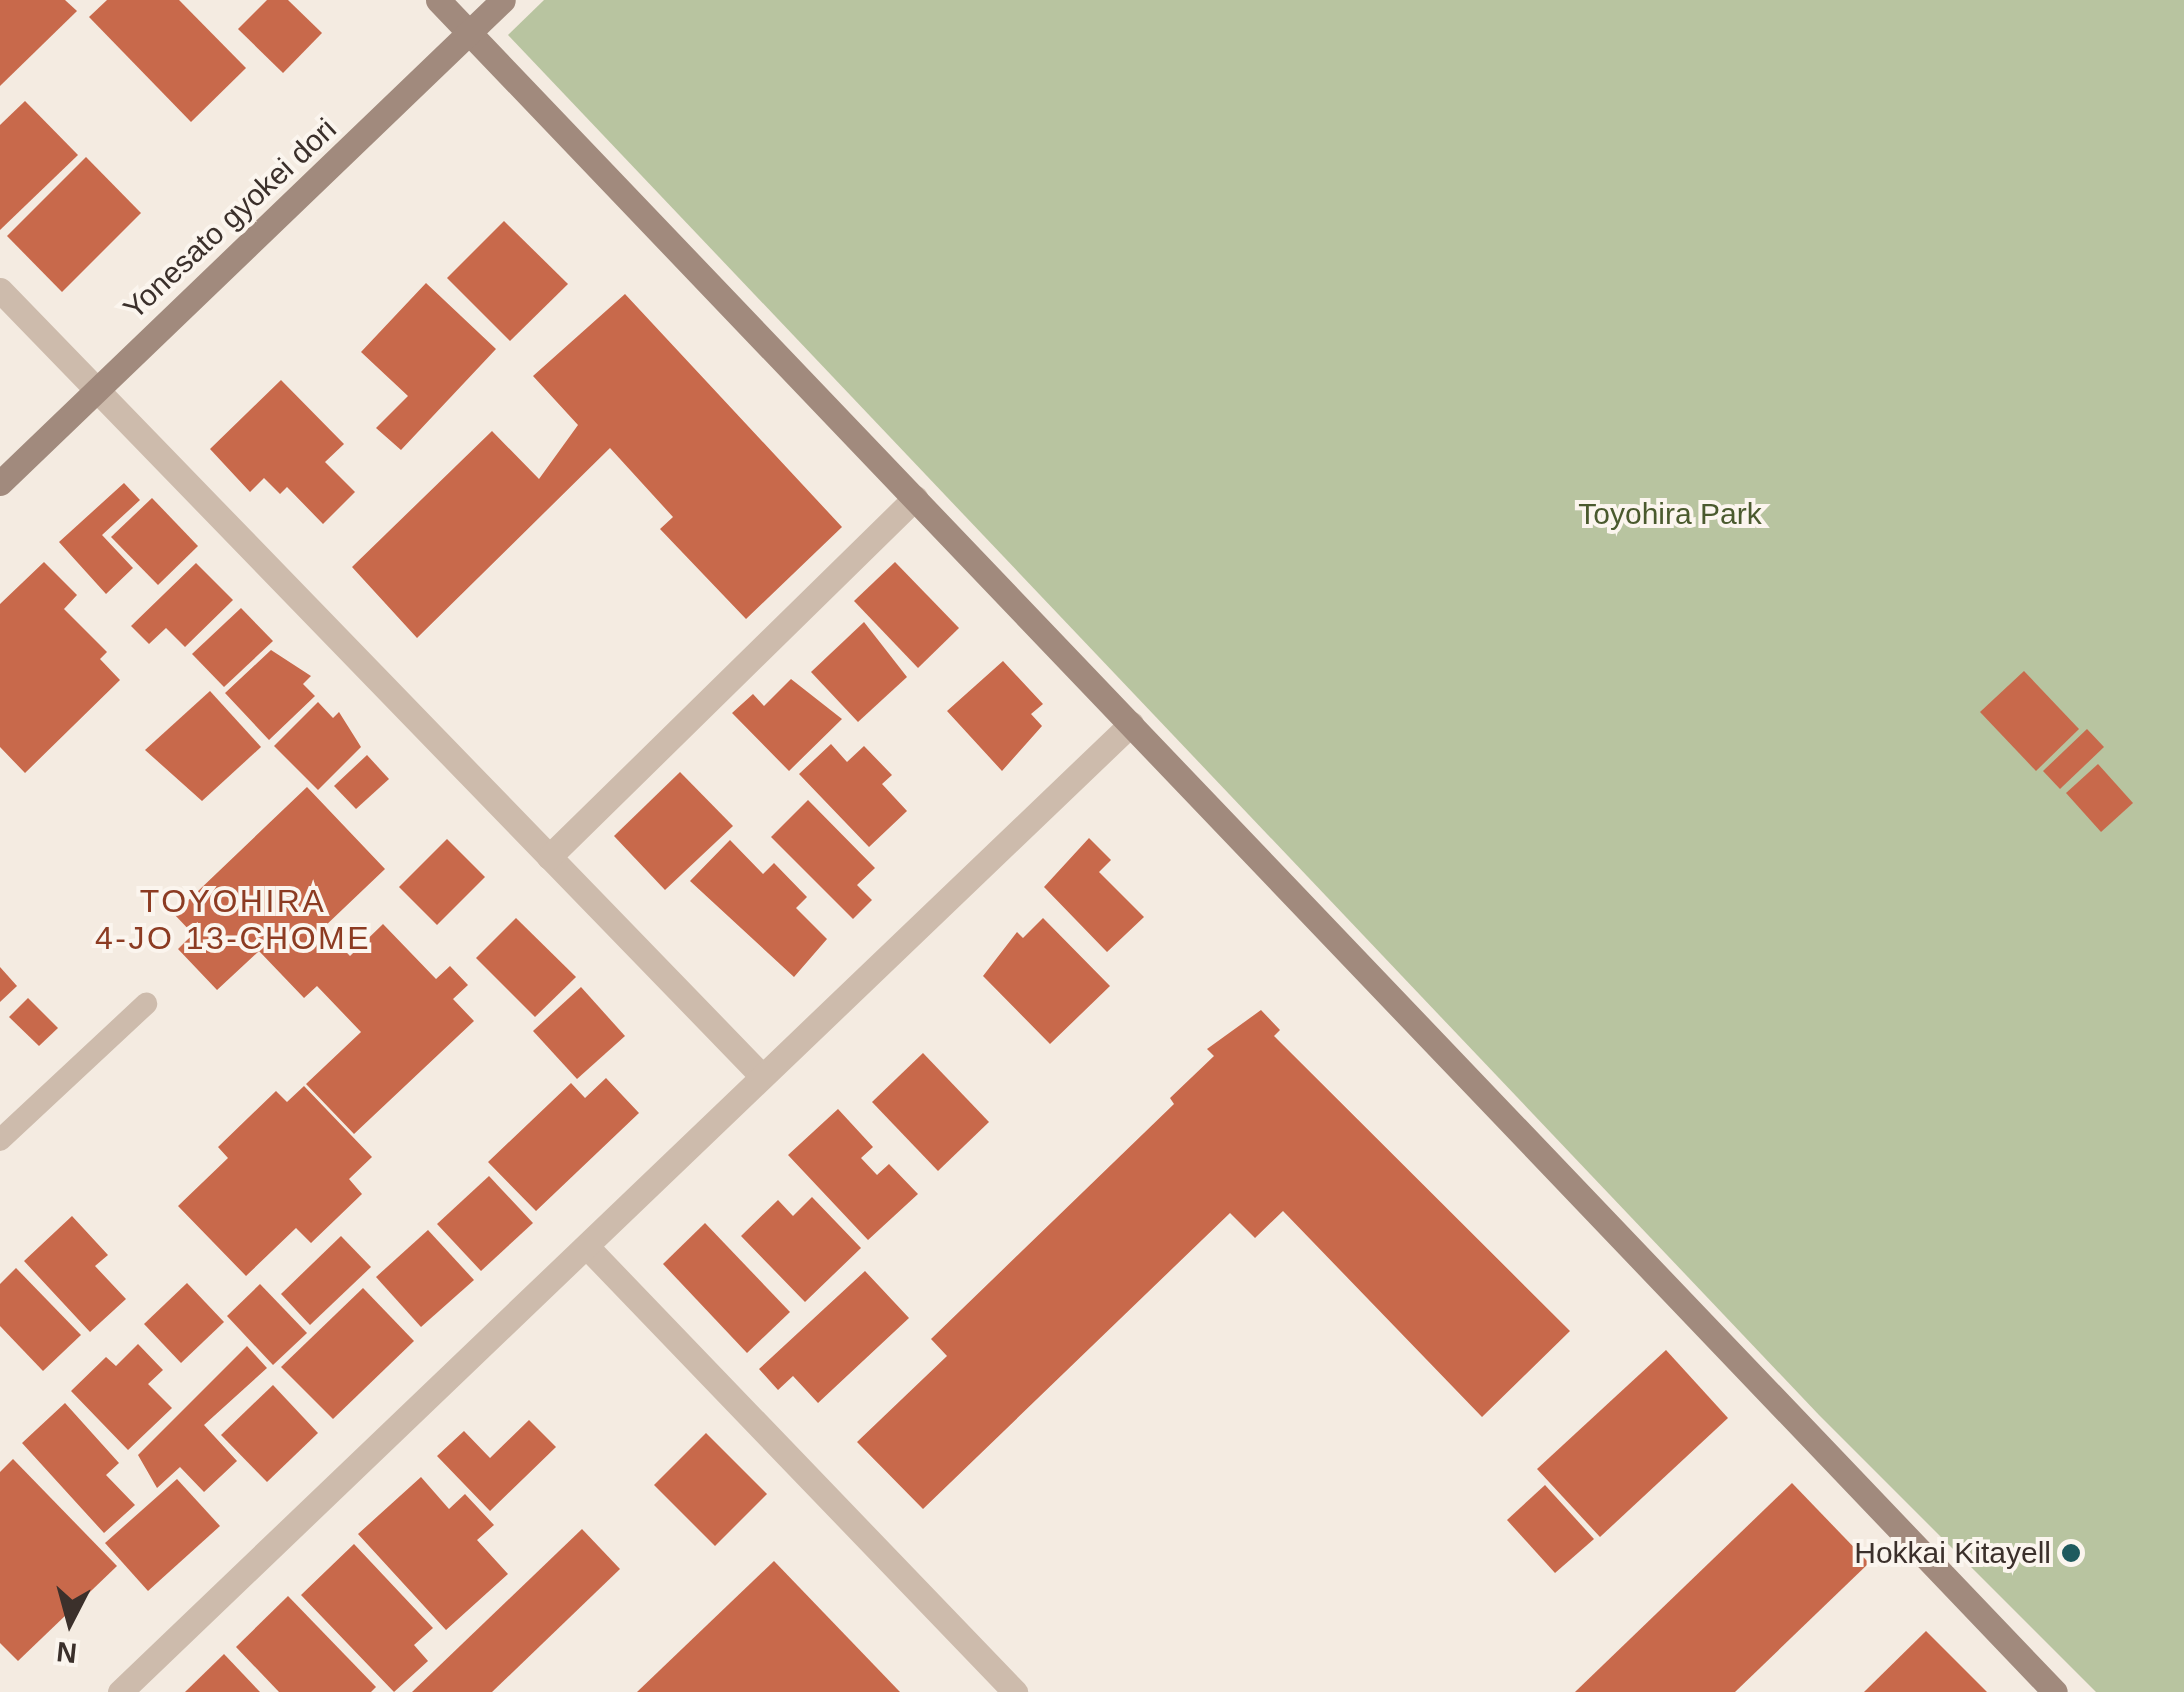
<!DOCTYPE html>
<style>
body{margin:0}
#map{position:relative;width:2184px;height:1692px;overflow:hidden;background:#f4ebe1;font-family:Arial,sans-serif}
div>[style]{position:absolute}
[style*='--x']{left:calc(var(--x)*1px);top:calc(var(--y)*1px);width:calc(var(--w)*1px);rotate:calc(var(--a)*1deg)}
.green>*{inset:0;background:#b8c4a0}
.building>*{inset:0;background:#c8694b}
.lane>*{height:22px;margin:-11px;padding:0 11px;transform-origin:11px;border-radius:11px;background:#cdbbac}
.street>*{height:25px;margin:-12.5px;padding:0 12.5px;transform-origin:12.5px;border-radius:12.5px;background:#cdbbac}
.secondary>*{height:25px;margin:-12.5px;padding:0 12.5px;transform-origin:12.5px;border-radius:12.5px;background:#a18a7d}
.dots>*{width:28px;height:28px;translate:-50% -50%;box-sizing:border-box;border:5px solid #fbf5ee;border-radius:50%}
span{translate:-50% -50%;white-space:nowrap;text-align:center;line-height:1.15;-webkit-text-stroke:8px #fbf5ee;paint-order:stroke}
.street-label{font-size:30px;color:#3b302b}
.park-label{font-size:30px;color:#4a5a2e}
.poi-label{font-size:30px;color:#3b302b}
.right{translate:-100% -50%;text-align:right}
.neighbourhood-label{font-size:32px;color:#8c3b22;letter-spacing:2.5px}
.north{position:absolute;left:20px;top:1572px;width:100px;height:100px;-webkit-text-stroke:8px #fbf5ee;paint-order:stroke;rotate:186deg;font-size:28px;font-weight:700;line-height:40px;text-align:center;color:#3b302b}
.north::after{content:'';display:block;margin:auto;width:35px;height:45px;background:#3b302b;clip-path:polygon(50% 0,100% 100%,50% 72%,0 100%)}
</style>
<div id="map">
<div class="green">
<i style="clip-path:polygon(544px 0,2184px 0,2184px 1692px,2096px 1692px,1819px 1415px,508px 35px)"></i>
</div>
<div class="building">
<i style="clip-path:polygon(0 0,65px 0,77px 11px,0 86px)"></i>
<i style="clip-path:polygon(107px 0,179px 0,246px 68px,191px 122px,89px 17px)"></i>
<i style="clip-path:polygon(267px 0,288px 0,322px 33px,283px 73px,238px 29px)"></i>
<i style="clip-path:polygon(25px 101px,78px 155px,0 230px,0 125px)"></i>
<i style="clip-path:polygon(86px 157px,141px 213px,62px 292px,7px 236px)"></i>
<i style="clip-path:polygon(504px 221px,568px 284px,510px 341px,447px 278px)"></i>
<i style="clip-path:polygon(426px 283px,496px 349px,401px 450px,376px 428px,408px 396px,361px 352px)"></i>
<i style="clip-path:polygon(625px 294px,842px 527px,746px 619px,660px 529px,673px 517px,610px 448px,417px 638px,352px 567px,492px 431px,539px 479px,578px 425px,533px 376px)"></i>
<i style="clip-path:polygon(281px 380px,344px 444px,325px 462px,355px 492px,323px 524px,287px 487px,280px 494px,264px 478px,250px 492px,210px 449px)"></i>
<i style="clip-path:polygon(124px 483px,140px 500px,102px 535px,133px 568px,106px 594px,59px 542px)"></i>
<i style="clip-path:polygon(152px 498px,198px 546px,158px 585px,111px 537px)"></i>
<i style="clip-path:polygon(44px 562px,77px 595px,64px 609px,107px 652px,100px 659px,120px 680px,25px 773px,0 747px,0 604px)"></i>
<i style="clip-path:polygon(895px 562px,959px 628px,918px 668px,854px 601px)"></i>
<i style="clip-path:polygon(196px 563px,233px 600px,185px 647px,166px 628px,149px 644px,131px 626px)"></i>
<i style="clip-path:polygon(241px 608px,273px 641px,224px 687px,192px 654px)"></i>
<i style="clip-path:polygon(864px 622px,907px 677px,858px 722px,811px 672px)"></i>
<i style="clip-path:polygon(271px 650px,311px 676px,303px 684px,315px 696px,269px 740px,225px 693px)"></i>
<i style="clip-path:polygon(1003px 661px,1043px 704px,1031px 714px,1042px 726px,1002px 771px,947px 711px)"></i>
<i style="clip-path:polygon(2024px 671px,2079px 729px,2036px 771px,1980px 712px)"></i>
<i style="clip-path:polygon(791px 679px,842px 719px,789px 771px,732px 713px,753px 694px,764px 706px)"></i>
<i style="clip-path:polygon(210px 691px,261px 747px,202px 801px,145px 750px)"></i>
<i style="clip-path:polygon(318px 702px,333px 718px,339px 712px,361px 747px,318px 790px,274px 746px)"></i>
<i style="clip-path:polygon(2087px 729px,2104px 747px,2060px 789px,2043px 771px)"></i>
<i style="clip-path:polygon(831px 744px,847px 762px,864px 746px,892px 775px,882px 784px,907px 811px,869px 847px,799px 774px)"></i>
<i style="clip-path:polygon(367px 755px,389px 779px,356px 809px,334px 786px)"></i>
<i style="clip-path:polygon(2098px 764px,2133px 803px,2101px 832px,2066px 793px)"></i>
<i style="clip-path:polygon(680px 772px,733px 826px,665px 890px,614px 836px)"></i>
<i style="clip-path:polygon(307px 787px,385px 869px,323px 928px,350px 956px,383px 924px,436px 979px,450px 966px,468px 985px,453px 999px,474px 1021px,354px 1134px,306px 1084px,361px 1032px,317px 986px,304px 998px,259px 951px,217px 990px,178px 949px,193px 934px,174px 914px)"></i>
<i style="clip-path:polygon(808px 800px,875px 868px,857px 885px,872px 900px,853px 919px,771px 837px)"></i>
<i style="clip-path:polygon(1089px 838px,1111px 860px,1099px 872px,1144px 917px,1107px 952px,1044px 887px)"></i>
<i style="clip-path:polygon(447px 839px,485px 877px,437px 925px,399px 887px)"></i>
<i style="clip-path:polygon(730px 840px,763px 874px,774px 863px,807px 897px,796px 908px,827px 939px,794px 977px,690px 881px)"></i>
<i style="clip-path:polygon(516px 918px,576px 977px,535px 1017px,476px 958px)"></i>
<i style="clip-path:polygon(1043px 918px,1110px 986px,1050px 1044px,983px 976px,1017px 932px,1023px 938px)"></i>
<i style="clip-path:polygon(0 967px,17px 986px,0 1002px)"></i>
<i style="clip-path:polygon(581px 987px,625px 1036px,577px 1079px,533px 1031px)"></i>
<i style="clip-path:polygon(28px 998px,58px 1028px,39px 1046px,9px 1017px)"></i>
<i style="clip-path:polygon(1261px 1010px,1280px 1030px,1274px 1036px,1570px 1331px,1482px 1417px,1283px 1211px,1255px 1238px,1230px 1213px,923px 1509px,857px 1442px,947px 1356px,931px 1339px,1174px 1104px,1170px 1098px,1214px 1056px,1207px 1049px)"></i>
<i style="clip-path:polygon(923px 1053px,989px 1122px,938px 1171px,872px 1102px)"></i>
<i style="clip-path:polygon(606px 1078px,639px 1113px,536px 1211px,488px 1162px,571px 1083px,585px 1098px)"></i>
<i style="clip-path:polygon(304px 1086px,372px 1157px,349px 1179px,362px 1194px,311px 1243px,296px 1228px,246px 1276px,178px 1206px,228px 1158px,218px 1147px,276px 1091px,287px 1102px)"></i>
<i style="clip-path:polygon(838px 1109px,873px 1147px,861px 1158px,877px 1175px,889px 1164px,918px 1194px,868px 1240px,788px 1155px)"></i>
<i style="clip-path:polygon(489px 1176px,533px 1223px,481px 1271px,437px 1224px)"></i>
<i style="clip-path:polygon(812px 1197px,861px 1248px,805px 1302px,741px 1236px,778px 1200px,793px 1216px)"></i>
<i style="clip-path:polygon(72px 1216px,108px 1255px,95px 1266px,126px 1299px,90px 1332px,24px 1261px)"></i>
<i style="clip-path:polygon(705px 1223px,790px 1312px,747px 1353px,663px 1264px)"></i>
<i style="clip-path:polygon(428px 1230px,474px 1280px,421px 1327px,376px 1277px)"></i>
<i style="clip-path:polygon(341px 1236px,371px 1267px,310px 1325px,281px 1294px)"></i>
<i style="clip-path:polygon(16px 1268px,81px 1335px,43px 1371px,0 1326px,0 1284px)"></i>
<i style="clip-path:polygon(865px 1271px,909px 1318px,818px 1403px,793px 1376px,778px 1390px,759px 1369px)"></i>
<i style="clip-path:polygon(187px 1283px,224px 1322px,181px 1363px,144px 1324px)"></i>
<i style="clip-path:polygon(260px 1284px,307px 1333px,273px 1365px,227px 1316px)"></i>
<i style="clip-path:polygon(363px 1288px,414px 1341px,333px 1419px,281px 1367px)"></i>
<i style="clip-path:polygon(138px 1344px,163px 1370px,148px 1384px,172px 1408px,128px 1450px,71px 1391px,106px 1357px,116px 1366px)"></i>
<i style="clip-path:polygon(247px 1346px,267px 1368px,204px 1425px,237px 1461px,204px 1492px,180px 1467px,157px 1488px,138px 1455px)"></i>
<i style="clip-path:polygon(1666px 1350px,1728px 1418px,1600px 1537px,1537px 1469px)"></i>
<i style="clip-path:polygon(273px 1385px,318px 1433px,267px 1482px,221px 1435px)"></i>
<i style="clip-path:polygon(65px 1403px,119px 1463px,106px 1475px,135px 1505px,104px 1533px,22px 1443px)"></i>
<i style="clip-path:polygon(529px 1420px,556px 1447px,490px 1511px,437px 1456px,464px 1431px,490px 1458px)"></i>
<i style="clip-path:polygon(706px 1433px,767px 1494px,715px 1546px,654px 1485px)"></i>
<i style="clip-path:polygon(13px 1459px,117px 1566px,18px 1661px,0 1643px,0 1472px)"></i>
<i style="clip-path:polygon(421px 1477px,449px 1509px,465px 1494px,494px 1525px,477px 1540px,508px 1574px,446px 1630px,358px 1534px)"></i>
<i style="clip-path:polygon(177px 1479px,220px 1526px,148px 1591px,105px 1543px)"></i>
<i style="clip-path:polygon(1792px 1483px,1869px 1563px,1735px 1692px,1575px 1692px)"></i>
<i style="clip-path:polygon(1545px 1485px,1594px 1539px,1555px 1573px,1507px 1520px)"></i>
<i style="clip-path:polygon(582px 1529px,620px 1569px,492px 1692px,412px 1692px)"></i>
<i style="clip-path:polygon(354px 1544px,433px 1628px,414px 1645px,428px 1661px,394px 1692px,301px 1595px)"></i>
<i style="clip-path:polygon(774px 1561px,900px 1692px,637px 1692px)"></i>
<i style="clip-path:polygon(288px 1596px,376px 1687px,371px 1692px,279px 1692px,236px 1647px)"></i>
<i style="clip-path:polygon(1926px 1631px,1987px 1692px,1864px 1692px)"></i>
<i style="clip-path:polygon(224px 1654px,260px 1692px,185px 1692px)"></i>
</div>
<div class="lane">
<i style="--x:0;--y:1140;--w:200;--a:-43"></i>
</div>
<div class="street">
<i style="--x:0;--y:290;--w:1095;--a:45.89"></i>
<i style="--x:549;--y:857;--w:513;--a:-44.45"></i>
<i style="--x:589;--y:1249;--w:615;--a:46.12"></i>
<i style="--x:120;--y:1692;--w:1400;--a:-43.76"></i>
</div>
<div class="secondary">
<i style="--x:438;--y:0;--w:2340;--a:46.3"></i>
<i style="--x:0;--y:483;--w:697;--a:-43.84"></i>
</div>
<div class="dots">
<i style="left:2071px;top:1553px;background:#1f5a5e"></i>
</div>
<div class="street-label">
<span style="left:230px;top:219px;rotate:-43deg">Yonesato gyokei dori</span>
</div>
<div class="park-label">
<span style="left:1670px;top:514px">Toyohira Park</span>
</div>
<div class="poi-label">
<span class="right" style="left:2051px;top:1553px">Hokkai Kitayell</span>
</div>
<div class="neighbourhood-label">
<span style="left:233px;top:920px">TOYOHIRA<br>4-JO 13-CHOME</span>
</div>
<div class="north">N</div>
</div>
